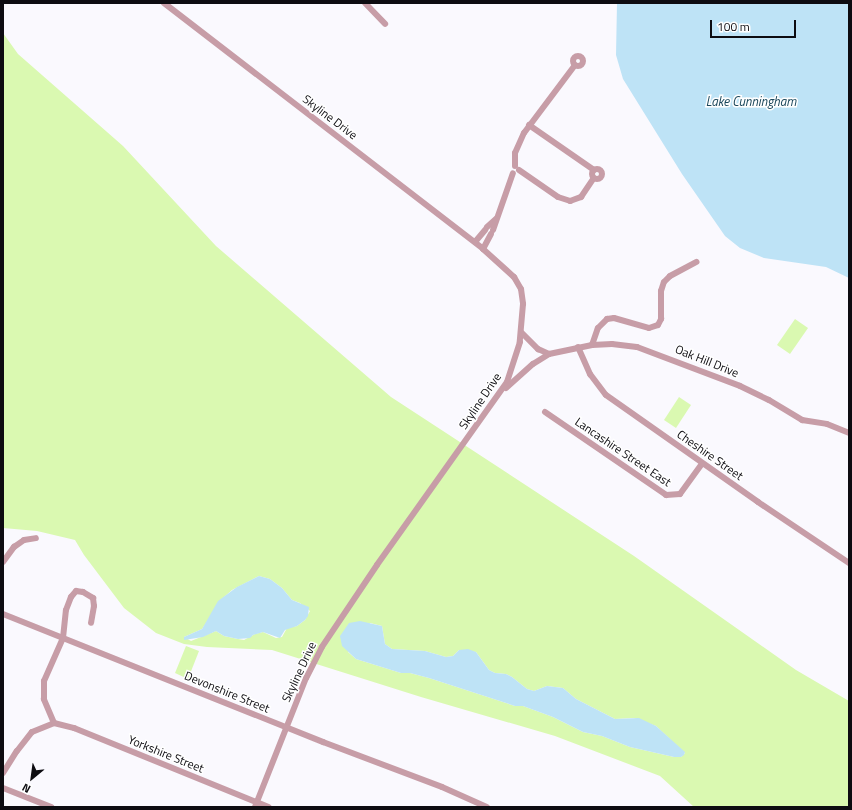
<!DOCTYPE html>
<style>
body{margin:0}
#map{position:relative;width:852px;height:810px;overflow:hidden;background:#faf9fe;font-family:"Titillium Web",sans-serif}
div>[style]{position:absolute}
[style*='--x']{left:calc(var(--x)*1px);top:calc(var(--y)*1px);width:calc(var(--w)*1px);rotate:calc(var(--a)*1deg)}
.green>*{inset:0;background:#daf9b1}
.water>*{inset:0;background:#bee3f6}
.minor>*{height:6px;margin:-3px;padding:0 3px;transform-origin:3px;border-radius:3px;background:#c79da7}
.minor>.ring{margin:-3px;padding:0;box-sizing:content-box;background:none;border:6px solid #c79da7;border-radius:50%}
span{translate:-50% -50%;white-space:nowrap;text-align:center;line-height:1.15;-webkit-text-stroke:3px #fff;paint-order:stroke}
.street-label{font-size:12px;color:#0d0c11}
.water-label{font-size:13px;color:#1b475b;font-style:italic}
.frame{position:absolute;inset:0;border:4px solid #0d0c11;pointer-events:none}
.north{position:absolute;left:12px;top:758px;width:40px;height:40px;-webkit-text-stroke:3px #fff;paint-order:stroke;rotate:209deg;font-size:11px;font-weight:700;line-height:16px;text-align:center;color:#0d0c11}
.north::after{content:'';display:block;margin:auto;width:14px;height:18px;background:#0d0c11;clip-path:polygon(50% 0,100% 100%,50% 72%,0 100%)}
.scale{position:absolute;left:710px;top:20px;width:86px;height:18px;box-sizing:border-box;border:2px solid #0d0c11;border-top:0;padding-left:5px;font-size:12px;line-height:14px;white-space:nowrap;color:#0d0c11;-webkit-text-stroke:3px #fff;paint-order:stroke}
</style>
<div id="map">
<div class="green">
<i style="clip-path:polygon(evenodd,3px 33px,18px 54px,123px 146px,216px 246px,391px 397px,634px 556px,796px 670px,849px 701px,849px 807px,694px 807px,660px 776px,555px 736px,421px 697px,272px 650px,207px 647px,184px 644px,156px 633px,124px 608px,84px 555px,75px 540px,37px 531px,3px 528px,3px 33px,259px 576px,270px 579px,282px 588px,292px 600px,300px 603px,310px 611px,305px 620px,297px 626px,287px 628px,282px 637px,276px 638px,263px 632px,255px 634px,244px 640px,238px 639px,224px 636px,216px 631px,191px 641px,184px 637px,202px 629px,223px 598px,232px 590px,259px 576px,3px 33px,370px 623px,382px 626px,385px 644px,392px 649px,425px 651px,446px 657px,453px 656px,459px 650px,476px 652px,489px 670px,495px 673px,506px 674px,512px 677px,527px 689px,534px 691px,547px 686px,563px 688px,576px 699px,615px 719px,634px 718px,656px 726px,685px 753px,681px 757px,674px 757px,630px 747px,602px 736px,583px 732px,553px 717px,523px 706px,515px 706px,429px 678px,410px 673px,401px 673px,356px 659px,348px 652px,370px 623px)"></i>
<i style="clip-path:polygon(795px 319px,808px 328px,790px 354px,777px 345px)"></i>
<i style="clip-path:polygon(679px 397px,691px 405px,676px 428px,664px 420px)"></i>
<i style="clip-path:polygon(186px 646px,199px 651px,188px 679px,175px 673px)"></i>
</div>
<div class="water">
<i style="clip-path:polygon(617px 3px,849px 3px,849px 278px,826px 267px,764px 258px,740px 248px,725px 236px,682px 174px,623px 79px,616px 55px)"></i>
<i style="clip-path:polygon(259px 576px,270px 579px,282px 588px,292px 600px,309px 607px,308px 616px,305px 620px,297px 626px,285px 630px,280px 638px,263px 632px,253px 635px,250px 638px,238px 639px,224px 636px,216px 631px,203px 637px,184px 640px,184px 637px,202px 629px,218px 601px,237px 587px)"></i>
<i style="clip-path:polygon(360px 621px,382px 626px,385px 644px,392px 649px,425px 651px,446px 657px,453px 656px,459px 650px,468px 649px,476px 652px,489px 670px,495px 673px,506px 674px,512px 677px,527px 689px,534px 691px,547px 686px,563px 688px,576px 699px,615px 719px,639px 718px,656px 726px,685px 752px,684px 755px,681px 757px,674px 757px,630px 747px,602px 736px,583px 732px,553px 717px,523px 706px,515px 706px,429px 678px,410px 673px,401px 673px,356px 659px,342px 646px,340px 636px,349px 623px)"></i>
</div>
<div class="minor">
<i style="--x:164;--y:3;--w:403;--a:37.6"></i>
<i style="--x:483;--y:249;--w:42;--a:42.1"></i>
<i style="--x:514;--y:277;--w:14;--a:60"></i>
<i style="--x:521;--y:289;--w:15;--a:82"></i>
<i style="--x:523;--y:304;--w:38;--a:95"></i>
<i style="--x:520;--y:342;--w:42;--a:108"></i>
<i style="--x:507;--y:382;--w:224;--a:125.4"></i>
<i style="--x:377;--y:565;--w:99;--a:123.9"></i>
<i style="--x:322;--y:647;--w:35;--a:117"></i>
<i style="--x:306;--y:678;--w:139;--a:111.6"></i>
<i style="--x:365;--y:3;--w:29;--a:46"></i>
<i class="ring" style="left:573px;top:56px;width:4px;height:4px"></i>
<i style="--x:529;--y:125;--w:79;--a:34.7"></i>
<i style="--x:515;--y:166;--w:13;--a:-90"></i>
<i style="--x:515;--y:153;--w:22;--a:-66"></i>
<i style="--x:524;--y:133;--w:85;--a:-53.1"></i>
<i class="ring" style="left:592px;top:169px;width:4px;height:4px"></i>
<i style="--x:519;--y:170;--w:47;--a:34.7"></i>
<i style="--x:558;--y:197;--w:13;--a:18"></i>
<i style="--x:570;--y:201;--w:12;--a:-20"></i>
<i style="--x:581;--y:197;--w:23;--a:-56"></i>
<i style="--x:487;--y:227;--w:12;--a:-42"></i>
<i style="--x:493;--y:230;--w:60;--a:-70.7"></i>
<i style="--x:475;--y:242;--w:16;--a:-50"></i>
<i style="--x:483;--y:249;--w:17;--a:-62"></i>
<i style="--x:522;--y:333;--w:23;--a:45"></i>
<i style="--x:538;--y:349;--w:12;--a:24"></i>
<i style="--x:592;--y:345;--w:18;--a:-71"></i>
<i style="--x:598;--y:328;--w:13;--a:-45"></i>
<i style="--x:607;--y:319;--w:7;--a:-8"></i>
<i style="--x:614;--y:318;--w:36;--a:16"></i>
<i style="--x:649;--y:328;--w:9;--a:-18"></i>
<i style="--x:658;--y:325;--w:7;--a:-63"></i>
<i style="--x:661;--y:319;--w:28;--a:-90"></i>
<i style="--x:661;--y:291;--w:9;--a:-72"></i>
<i style="--x:664;--y:282;--w:8;--a:-45"></i>
<i style="--x:670;--y:276;--w:30;--a:-28"></i>
<i style="--x:578;--y:347;--w:30;--a:66"></i>
<i style="--x:590;--y:374;--w:26;--a:53"></i>
<i style="--x:606;--y:395;--w:186;--a:35.1"></i>
<i style="--x:758;--y:502;--w:110;--a:33.8"></i>
<i style="--x:506;--y:388;--w:36;--a:-42"></i>
<i style="--x:533;--y:364;--w:19;--a:-32"></i>
<i style="--x:549;--y:354;--w:44;--a:-11.8"></i>
<i style="--x:592;--y:345;--w:20;--a:-3"></i>
<i style="--x:612;--y:344;--w:25;--a:7"></i>
<i style="--x:637;--y:347;--w:110;--a:20.7"></i>
<i style="--x:740;--y:386;--w:32;--a:26"></i>
<i style="--x:769;--y:400;--w:39;--a:31"></i>
<i style="--x:802;--y:420;--w:25;--a:9"></i>
<i style="--x:827;--y:424;--w:24;--a:22"></i>
<i style="--x:545;--y:412;--w:147;--a:34.4"></i>
<i style="--x:666;--y:495;--w:14;--a:-4"></i>
<i style="--x:680;--y:494;--w:37;--a:-54"></i>
<i style="--x:3;--y:562;--w:19;--a:-54"></i>
<i style="--x:14;--y:547;--w:12;--a:-35"></i>
<i style="--x:24;--y:540;--w:12;--a:-9"></i>
<i style="--x:3;--y:614;--w:345;--a:21.8"></i>
<i style="--x:323;--y:742;--w:127;--a:20.7"></i>
<i style="--x:442;--y:787;--w:49;--a:24"></i>
<i style="--x:54;--y:723;--w:26;--a:-113"></i>
<i style="--x:44;--y:699;--w:18;--a:-90"></i>
<i style="--x:44;--y:681;--w:47;--a:-66.2"></i>
<i style="--x:63;--y:638;--w:28;--a:-84"></i>
<i style="--x:66;--y:610;--w:14;--a:-69"></i>
<i style="--x:71;--y:597;--w:8;--a:-50"></i>
<i style="--x:76;--y:591;--w:7;--a:8"></i>
<i style="--x:83;--y:592;--w:12;--a:31"></i>
<i style="--x:93;--y:598;--w:8;--a:83"></i>
<i style="--x:94;--y:606;--w:17;--a:100"></i>
<i style="--x:3;--y:773;--w:26;--a:-58"></i>
<i style="--x:17;--y:751;--w:24;--a:-52"></i>
<i style="--x:32;--y:732;--w:24;--a:-22"></i>
<i style="--x:54;--y:723;--w:21;--a:14"></i>
<i style="--x:74;--y:728;--w:210;--a:22.1"></i>
<i style="--x:3;--y:788;--w:52;--a:21.6"></i>
</div>
<div class="street-label">
<span style="left:330px;top:117px;rotate:37deg">Skyline Drive</span>
<span style="left:707px;top:361px;rotate:22deg">Oak Hill Drive</span>
<span style="left:480px;top:401px;rotate:-56deg">Skyline Drive</span>
<span style="left:623px;top:452px;rotate:34deg">Lancashire Street East</span>
<span style="left:710px;top:455px;rotate:35deg">Cheshire Street</span>
<span style="left:299px;top:672px;rotate:-65deg">Skyline Drive</span>
<span style="left:227px;top:692px;rotate:22deg">Devonshire Street</span>
<span style="left:166px;top:754px;rotate:22deg">Yorkshire Street</span>
</div>
<div class="water-label">
<span style="left:751px;top:101px">Lake Cunningham</span>
</div>
<div class="frame"></div>
<div class="north">N</div>
<div class="scale">100 m</div>
</div>
